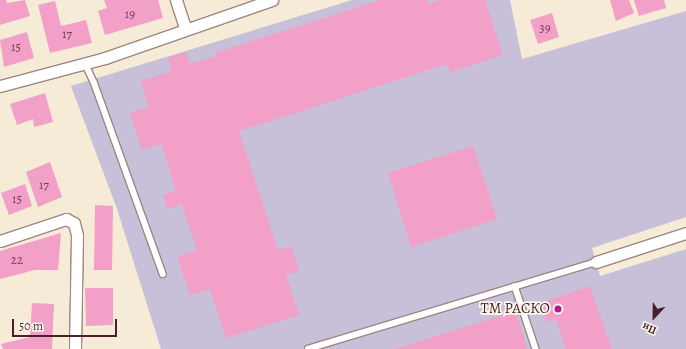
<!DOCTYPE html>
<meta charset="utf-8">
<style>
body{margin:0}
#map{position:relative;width:686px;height:349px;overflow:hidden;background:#f6ebd6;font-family:Alegreya,serif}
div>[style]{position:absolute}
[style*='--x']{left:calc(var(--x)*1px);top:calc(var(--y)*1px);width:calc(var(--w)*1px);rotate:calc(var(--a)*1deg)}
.industrial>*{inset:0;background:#c8bfd8}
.building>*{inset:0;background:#f2a0c7}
.roads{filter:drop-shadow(1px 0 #a08580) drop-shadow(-1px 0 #a08580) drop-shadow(0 1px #a08580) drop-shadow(0 -1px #a08580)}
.lane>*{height:5.5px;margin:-2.75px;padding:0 2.75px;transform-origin:2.75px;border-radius:2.75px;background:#fff}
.street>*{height:11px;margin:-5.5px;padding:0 5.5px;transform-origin:5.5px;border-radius:5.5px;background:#fff}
.dots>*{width:11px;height:11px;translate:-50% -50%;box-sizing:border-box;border:2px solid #fbf7ec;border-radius:50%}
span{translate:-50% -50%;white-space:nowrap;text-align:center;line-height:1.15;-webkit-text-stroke:3.5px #fbf7ec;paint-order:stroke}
.number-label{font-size:13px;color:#743f52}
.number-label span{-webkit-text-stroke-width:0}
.poi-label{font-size:15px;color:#4a1f2b}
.right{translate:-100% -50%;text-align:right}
.north{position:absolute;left:634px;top:297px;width:40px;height:40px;-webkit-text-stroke:3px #fbf7ec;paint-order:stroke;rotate:202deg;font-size:11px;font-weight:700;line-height:16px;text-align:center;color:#4a1f2b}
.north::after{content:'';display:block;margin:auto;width:14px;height:18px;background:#4a1f2b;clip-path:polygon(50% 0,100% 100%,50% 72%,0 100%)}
.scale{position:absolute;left:12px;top:319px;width:105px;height:18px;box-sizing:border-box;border:2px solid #4a1f2b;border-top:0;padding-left:5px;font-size:12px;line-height:14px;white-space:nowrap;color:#4a1f2b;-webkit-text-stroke:3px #fbf7ec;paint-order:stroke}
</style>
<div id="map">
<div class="industrial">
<i style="clip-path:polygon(352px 0,510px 0,522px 59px,686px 11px,686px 217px,592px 248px,600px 276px,686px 249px,686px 349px,161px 349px,117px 209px,71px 86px)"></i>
</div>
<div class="building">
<i style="clip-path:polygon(0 0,6px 0,7px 3px,25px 0,30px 16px,0 25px)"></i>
<i style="clip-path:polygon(104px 0,158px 0,163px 18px,105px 35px,98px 11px,107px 8px)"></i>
<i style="clip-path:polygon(380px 0,427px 0,429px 4px,440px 0,485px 0,503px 55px,450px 72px,447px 64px,239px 131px,278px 250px,291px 246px,299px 271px,286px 275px,299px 315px,226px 338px,210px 289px,190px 295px,177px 257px,197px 250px,182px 204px,168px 209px,163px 195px,176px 190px,161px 144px,142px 150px,130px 113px,149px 107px,141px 81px,172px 71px,168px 58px,186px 52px,190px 64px,216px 56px,215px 53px)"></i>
<i style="clip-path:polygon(610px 0,629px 0,634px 13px,616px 21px)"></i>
<i style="clip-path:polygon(634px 0,664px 0,666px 8px,639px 16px)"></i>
<i style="clip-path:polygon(55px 1px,61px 26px,86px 20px,92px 43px,50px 53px,38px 5px)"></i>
<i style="clip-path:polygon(552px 13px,559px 37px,538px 44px,530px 20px)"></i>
<i style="clip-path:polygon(27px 32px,34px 58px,4px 67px,0 40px)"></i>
<i style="clip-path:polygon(45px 93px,53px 122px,34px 127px,33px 119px,17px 125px,10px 104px)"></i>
<i style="clip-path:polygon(473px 146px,497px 219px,411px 247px,388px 173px)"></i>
<i style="clip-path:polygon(50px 162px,62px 197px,38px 207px,26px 172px)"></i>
<i style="clip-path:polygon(25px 184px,32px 206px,9px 215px,1px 193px)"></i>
<i style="clip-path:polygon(95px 205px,113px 206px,112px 270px,94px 270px)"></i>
<i style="clip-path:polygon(61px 233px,58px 270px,35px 270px,0 279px,0 251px)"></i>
<i style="clip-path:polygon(590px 286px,612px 349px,566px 349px,556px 319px,547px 322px,541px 303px)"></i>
<i style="clip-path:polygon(85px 288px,113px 288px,113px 325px,86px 326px)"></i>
<i style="clip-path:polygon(32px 303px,54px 304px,52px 349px,3px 349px,1px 344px,30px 337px)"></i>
<i style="clip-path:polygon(516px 311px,527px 349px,395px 349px)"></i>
</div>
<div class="roads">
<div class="lane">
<i style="--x:85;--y:63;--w:21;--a:65"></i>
<i style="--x:94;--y:82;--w:204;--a:70.2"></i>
<i style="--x:515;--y:286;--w:66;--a:71.6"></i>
<i style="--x:308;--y:349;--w:301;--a:-16.8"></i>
</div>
<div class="street">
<i style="--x:176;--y:0;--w:29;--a:72"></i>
<i style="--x:0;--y:86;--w:109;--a:-14.9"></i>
<i style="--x:105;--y:58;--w:177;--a:-19.2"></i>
<i style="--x:0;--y:241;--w:70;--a:-18.4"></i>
<i style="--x:66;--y:219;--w:9;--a:27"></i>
<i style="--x:74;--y:223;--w:12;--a:76"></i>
<i style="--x:77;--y:235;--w:114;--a:91"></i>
<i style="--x:596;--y:262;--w:95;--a:-17.9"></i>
</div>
</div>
<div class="dots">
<i style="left:558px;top:309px;background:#b5179e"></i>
</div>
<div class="number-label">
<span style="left:130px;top:14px">19</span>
<span style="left:545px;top:28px">39</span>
<span style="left:67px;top:34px">17</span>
<span style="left:16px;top:47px">15</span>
<span style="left:44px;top:185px">17</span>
<span style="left:17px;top:199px">15</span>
<span style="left:17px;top:260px">22</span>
</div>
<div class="poi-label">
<span class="right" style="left:550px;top:309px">ТМ РАСКО</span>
</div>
<div class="north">Пн</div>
<div class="scale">50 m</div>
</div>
